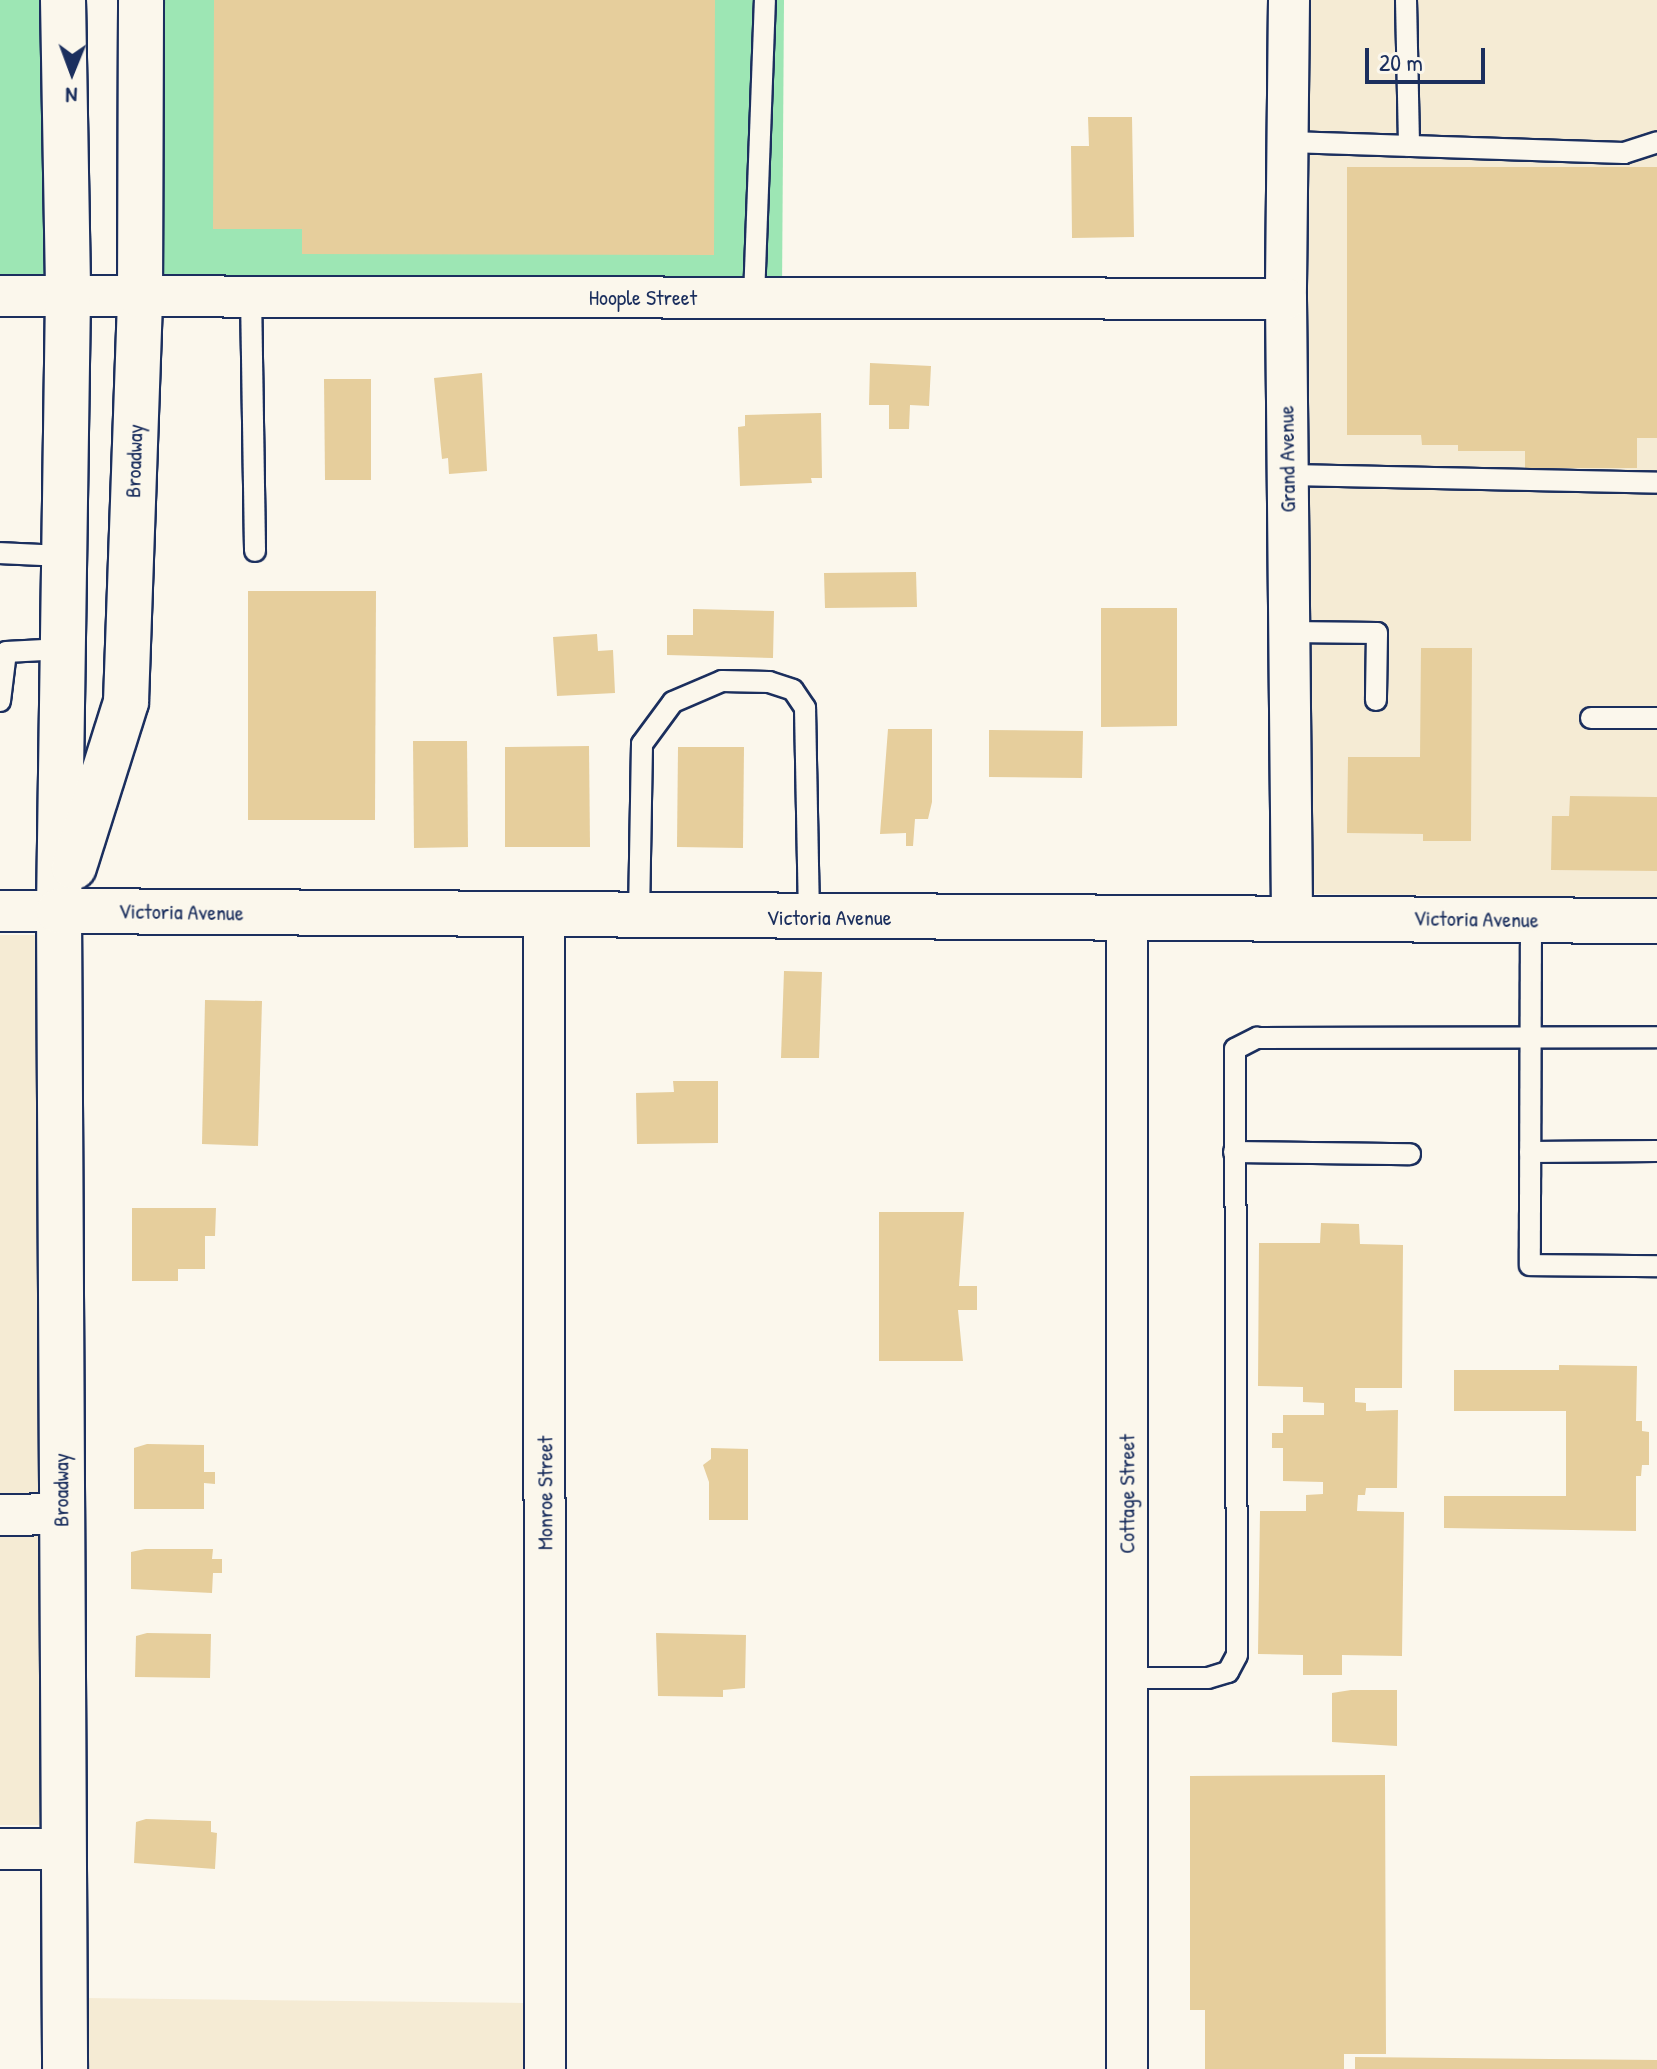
<!DOCTYPE html>
<style>
body{margin:0}
#map{position:relative;width:1657px;height:2069px;overflow:hidden;background:#fbf7ec;font-family:"Patrick Hand",sans-serif}
div>[style]{position:absolute}
[style*='--x']{left:calc(var(--x)*1px);top:calc(var(--y)*1px);width:calc(var(--w)*1px);rotate:calc(var(--a)*1deg)}
.built>*{inset:0;background:#f5ebd4}
.green>*{inset:0;background:#9de6b4}
.building>*{inset:0;background:#e6ce9c}
.roads{filter:drop-shadow(2px 0 #1b2f5e) drop-shadow(-2px 0 #1b2f5e) drop-shadow(0 2px #1b2f5e) drop-shadow(0 -2px #1b2f5e)}
.lane>*{height:20px;margin:-10px;padding:0 10px;transform-origin:10px;border-radius:10px;background:#fbf7ec}
.street>*{height:40px;margin:-20px;padding:0 20px;transform-origin:20px;border-radius:20px;background:#fbf7ec}
.secondary>*{height:44px;margin:-22px;padding:0 22px;transform-origin:22px;border-radius:22px;background:#fbf7ec}
span{translate:-50% -50%;white-space:nowrap;text-align:center;line-height:1.15;-webkit-text-stroke:6px #fbf7ec;paint-order:stroke}
.street-label{font-size:22px;color:#1b2f5e}
.north{position:absolute;left:32px;top:32px;width:80px;height:80px;-webkit-text-stroke:6px #fbf7ec;paint-order:stroke;rotate:181deg;font-size:22px;font-weight:700;line-height:32px;text-align:center;color:#1b2f5e}
.north::after{content:'';display:block;margin:auto;width:28px;height:36px;background:#1b2f5e;clip-path:polygon(50% 0,100% 100%,50% 72%,0 100%)}
.scale{position:absolute;left:1365px;top:48px;width:120px;height:36px;box-sizing:border-box;border:4px solid #1b2f5e;border-top:0;padding-left:10px;font-size:24px;line-height:28px;white-space:nowrap;color:#1b2f5e;-webkit-text-stroke:6px #fbf7ec;paint-order:stroke}
</style>
<div id="map">
<div class="built">
<i style="clip-path:polygon(1310px 0,1657px 0,1657px 897px,1313px 894px,1307px 299px)"></i>
<i style="clip-path:polygon(0 935px,39px 935px,40px 1825px,0 1825px)"></i>
<i style="clip-path:polygon(85px 1998px,524px 2003px,524px 2069px,86px 2069px)"></i>
</div>
<div class="green">
<i style="clip-path:polygon(0 0,56px 0,57px 287px,0 287px)"></i>
<i style="clip-path:polygon(149px 0,784px 0,782px 291px,151px 286px)"></i>
</div>
<div class="building">
<i style="clip-path:polygon(214px 0,715px 0,714px 255px,302px 254px,302px 229px,213px 229px)"></i>
<i style="clip-path:polygon(1088px 117px,1132px 117px,1134px 237px,1072px 238px,1071px 146px,1089px 146px)"></i>
<i style="clip-path:polygon(1347px 167px,1657px 167px,1657px 438px,1637px 438px,1637px 468px,1525px 468px,1525px 451px,1458px 451px,1458px 445px,1422px 445px,1421px 435px,1347px 435px)"></i>
<i style="clip-path:polygon(870px 363px,931px 366px,929px 406px,910px 405px,909px 429px,889px 429px,889px 405px,869px 405px)"></i>
<i style="clip-path:polygon(482px 373px,487px 471px,449px 474px,448px 458px,442px 459px,434px 378px)"></i>
<i style="clip-path:polygon(324px 379px,371px 379px,371px 480px,325px 480px)"></i>
<i style="clip-path:polygon(821px 413px,822px 478px,811px 478px,812px 483px,740px 486px,738px 427px,745px 426px,745px 415px)"></i>
<i style="clip-path:polygon(916px 572px,917px 607px,825px 608px,824px 573px)"></i>
<i style="clip-path:polygon(248px 591px,376px 591px,375px 820px,248px 820px)"></i>
<i style="clip-path:polygon(1101px 608px,1177px 608px,1177px 726px,1101px 727px)"></i>
<i style="clip-path:polygon(693px 609px,774px 611px,773px 658px,667px 655px,667px 635px,693px 635px)"></i>
<i style="clip-path:polygon(597px 634px,598px 651px,613px 650px,615px 693px,557px 696px,553px 637px)"></i>
<i style="clip-path:polygon(1421px 648px,1472px 648px,1471px 841px,1423px 841px,1423px 834px,1347px 833px,1348px 757px,1420px 757px)"></i>
<i style="clip-path:polygon(888px 729px,932px 729px,932px 802px,928px 819px,915px 819px,913px 846px,906px 846px,906px 833px,880px 834px)"></i>
<i style="clip-path:polygon(989px 730px,1083px 731px,1082px 778px,989px 777px)"></i>
<i style="clip-path:polygon(413px 741px,467px 741px,468px 847px,414px 848px)"></i>
<i style="clip-path:polygon(589px 746px,590px 847px,505px 847px,505px 747px)"></i>
<i style="clip-path:polygon(678px 747px,744px 747px,743px 848px,677px 847px)"></i>
<i style="clip-path:polygon(1570px 796px,1657px 797px,1657px 871px,1551px 870px,1552px 816px,1569px 816px)"></i>
<i style="clip-path:polygon(784px 971px,822px 972px,819px 1058px,781px 1058px)"></i>
<i style="clip-path:polygon(205px 1000px,262px 1001px,258px 1146px,202px 1144px)"></i>
<i style="clip-path:polygon(673px 1081px,718px 1081px,718px 1143px,637px 1144px,636px 1093px,674px 1092px)"></i>
<i style="clip-path:polygon(132px 1208px,216px 1208px,215px 1236px,205px 1236px,205px 1269px,178px 1269px,178px 1281px,132px 1281px)"></i>
<i style="clip-path:polygon(879px 1212px,964px 1212px,959px 1286px,977px 1286px,977px 1310px,958px 1310px,963px 1361px,879px 1361px)"></i>
<i style="clip-path:polygon(1321px 1223px,1359px 1224px,1360px 1244px,1403px 1245px,1402px 1388px,1355px 1388px,1355px 1402px,1366px 1403px,1366px 1411px,1398px 1410px,1397px 1488px,1366px 1488px,1365px 1495px,1358px 1495px,1357px 1511px,1404px 1512px,1402px 1656px,1342px 1655px,1342px 1675px,1303px 1675px,1303px 1655px,1258px 1654px,1260px 1511px,1306px 1511px,1306px 1495px,1323px 1494px,1323px 1482px,1283px 1481px,1283px 1448px,1272px 1448px,1272px 1433px,1283px 1433px,1283px 1415px,1324px 1415px,1324px 1403px,1303px 1402px,1303px 1387px,1258px 1386px,1259px 1243px,1320px 1243px)"></i>
<i style="clip-path:polygon(1559px 1365px,1637px 1366px,1636px 1421px,1642px 1421px,1642px 1431px,1649px 1432px,1649px 1465px,1642px 1465px,1641px 1476px,1636px 1476px,1636px 1531px,1444px 1528px,1444px 1496px,1566px 1496px,1566px 1411px,1454px 1411px,1454px 1370px,1559px 1370px)"></i>
<i style="clip-path:polygon(147px 1444px,204px 1445px,204px 1472px,215px 1472px,215px 1484px,204px 1483px,204px 1509px,134px 1509px,134px 1448px)"></i>
<i style="clip-path:polygon(711px 1448px,748px 1449px,748px 1520px,709px 1520px,709px 1482px,703px 1465px,711px 1459px)"></i>
<i style="clip-path:polygon(145px 1549px,213px 1549px,212px 1559px,222px 1559px,222px 1573px,213px 1573px,212px 1593px,131px 1589px,131px 1552px)"></i>
<i style="clip-path:polygon(147px 1633px,211px 1634px,210px 1678px,135px 1677px,136px 1636px)"></i>
<i style="clip-path:polygon(656px 1633px,746px 1635px,745px 1688px,723px 1690px,723px 1697px,658px 1696px)"></i>
<i style="clip-path:polygon(1351px 1690px,1397px 1690px,1397px 1746px,1332px 1742px,1332px 1693px)"></i>
<i style="clip-path:polygon(1385px 1775px,1386px 2054px,1344px 2054px,1344px 2069px,1205px 2069px,1205px 2010px,1190px 2010px,1190px 1776px)"></i>
<i style="clip-path:polygon(146px 1819px,211px 1821px,211px 1832px,217px 1833px,215px 1869px,134px 1863px,136px 1822px)"></i>
<i style="clip-path:polygon(1355px 2057px,1657px 2060px,1657px 2069px,1355px 2069px)"></i>
</div>
<div class="roads">
<div class="lane">
<i style="--x:1406;--y:0;--w:146;--a:88.8"></i>
<i style="--x:1289;--y:142;--w:335;--a:1.9"></i>
<i style="--x:1624;--y:153;--w:35;--a:-18"></i>
<i style="--x:251;--y:294;--w:257;--a:89.1"></i>
<i style="--x:754;--y:298;--w:298;--a:-87.9"></i>
<i style="--x:1288;--y:475;--w:369;--a:1.2"></i>
<i style="--x:0;--y:553;--w:64;--a:2.7"></i>
<i style="--x:1289;--y:632;--w:88;--a:0.7"></i>
<i style="--x:1377;--y:633;--w:67;--a:90.9"></i>
<i style="--x:0;--y:701;--w:49;--a:-83"></i>
<i style="--x:6;--y:652;--w:57;--a:-3"></i>
<i style="--x:1591;--y:718;--w:66;--a:0"></i>
<i style="--x:639;--y:916;--w:172;--a:-89"></i>
<i style="--x:642;--y:744;--w:52;--a:-53.6"></i>
<i style="--x:673;--y:702;--w:53;--a:-23.2"></i>
<i style="--x:722;--y:681;--w:47;--a:1.2"></i>
<i style="--x:769;--y:682;--w:25;--a:18"></i>
<i style="--x:793;--y:690;--w:22;--a:56"></i>
<i style="--x:805;--y:708;--w:209;--a:88.9"></i>
<i style="--x:1531;--y:920;--w:345;--a:90.2"></i>
<i style="--x:1530;--y:1265;--w:127;--a:0.5"></i>
<i style="--x:1234;--y:1152;--w:176;--a:0.7"></i>
<i style="--x:1530;--y:1152;--w:127;--a:-0.5"></i>
<i style="--x:1127;--y:1678;--w:81;--a:0"></i>
<i style="--x:1208;--y:1678;--w:21;--a:-17"></i>
<i style="--x:1228;--y:1672;--w:19;--a:-62"></i>
<i style="--x:1237;--y:1655;--w:606;--a:-90.19"></i>
<i style="--x:1235;--y:1049;--w:25;--a:-27"></i>
<i style="--x:1257;--y:1038;--w:400;--a:-0.1"></i>
</div>
<div class="street">
<i style="--x:1289;--y:0;--w:299;--a:90.6"></i>
<i style="--x:1286;--y:299;--w:619;--a:89.44"></i>
<i style="--x:0;--y:296;--w:1286;--a:0.13"></i>
<i style="--x:0;--y:911;--w:59;--a:0"></i>
<i style="--x:544;--y:916;--w:1153;--a:89.95"></i>
<i style="--x:0;--y:1515;--w:61;--a:-0.9"></i>
<i style="--x:0;--y:1849;--w:62;--a:0"></i>
<i style="--x:1127;--y:2069;--w:1149;--a:-90"></i>
</div>
<div class="secondary">
<i style="--x:63;--y:0;--w:296;--a:89"></i>
<i style="--x:68;--y:296;--w:615;--a:90.84"></i>
<i style="--x:59;--y:911;--w:1158;--a:89.7"></i>
<i style="--x:74;--y:867;--w:173;--a:-72.5"></i>
<i style="--x:126;--y:702;--w:407;--a:-88"></i>
<i style="--x:140;--y:295;--w:295;--a:-89.8"></i>
<i style="--x:59;--y:911;--w:1598;--a:0.36"></i>
</div>
</div>
<div class="street-label">
<span style="left:643px;top:298px">Hoople Street</span>
<span style="left:1287px;top:459px;rotate:-91deg">Grand Avenue</span>
<span style="left:134px;top:461px;rotate:-88deg">Broadway</span>
<span style="left:181px;top:912px;rotate:1deg">Victoria Avenue</span>
<span style="left:829px;top:918px">Victoria Avenue</span>
<span style="left:1476px;top:919px;rotate:1deg">Victoria Avenue</span>
<span style="left:61px;top:1490px;rotate:-90deg">Broadway</span>
<span style="left:545px;top:1493px;rotate:-90deg">Monroe Street</span>
<span style="left:1127px;top:1494px;rotate:-90deg">Cottage Street</span>
</div>
<div class="north">N</div>
<div class="scale">20 m</div>
</div>
